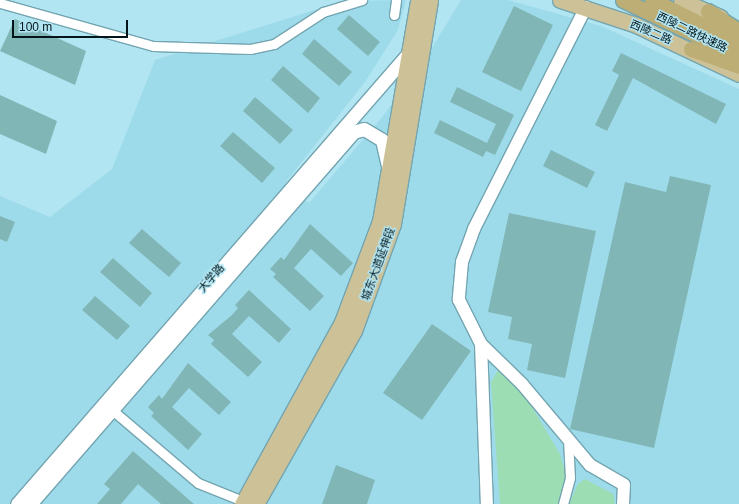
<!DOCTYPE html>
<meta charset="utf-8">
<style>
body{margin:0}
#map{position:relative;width:739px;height:504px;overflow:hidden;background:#b2e5f2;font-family:Arial,"Noto Sans SC",sans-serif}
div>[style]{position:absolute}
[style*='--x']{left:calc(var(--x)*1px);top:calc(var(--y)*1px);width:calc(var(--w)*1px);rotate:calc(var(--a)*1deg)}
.built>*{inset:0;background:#9edbea}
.green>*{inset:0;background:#9dddb3}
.building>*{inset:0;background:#81b6b6}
.roads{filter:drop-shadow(1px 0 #73a5b1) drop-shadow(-1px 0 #73a5b1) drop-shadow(0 1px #73a5b1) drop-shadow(0 -1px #73a5b1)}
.minor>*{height:9px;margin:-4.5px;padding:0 4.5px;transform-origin:4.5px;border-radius:4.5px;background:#fff}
.tertiary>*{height:12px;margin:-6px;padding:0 6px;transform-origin:6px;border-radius:6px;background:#fff}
.secondary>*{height:13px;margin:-6.5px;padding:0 6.5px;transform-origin:6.5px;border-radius:6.5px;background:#fff}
.primary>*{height:15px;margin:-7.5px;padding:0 7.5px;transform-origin:7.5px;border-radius:7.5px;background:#cdc297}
.trunk>*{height:15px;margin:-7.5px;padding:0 7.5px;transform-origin:7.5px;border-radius:7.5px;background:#bcae74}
span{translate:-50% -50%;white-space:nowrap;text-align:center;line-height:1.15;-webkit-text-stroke:3px #b2e5f2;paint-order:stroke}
.street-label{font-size:11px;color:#03151a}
.scale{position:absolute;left:12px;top:20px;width:116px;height:18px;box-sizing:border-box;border:2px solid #03151a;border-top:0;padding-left:5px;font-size:12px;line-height:14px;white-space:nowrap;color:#03151a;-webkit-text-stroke:3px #b2e5f2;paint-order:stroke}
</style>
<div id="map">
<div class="built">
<i style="clip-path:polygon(406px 0,398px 30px,365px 82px,285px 183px,309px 203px,383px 116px,427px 56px,461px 0,508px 0,601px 26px,739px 89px,739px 504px,0 504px,0 196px,50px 217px,112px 169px,155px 60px,343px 1px)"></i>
</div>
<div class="green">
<i style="clip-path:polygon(499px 369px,520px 387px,560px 454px,567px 478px,559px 504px,500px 504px,491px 382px)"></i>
<i style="clip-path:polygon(585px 479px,613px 494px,615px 504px,569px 504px,578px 484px)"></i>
</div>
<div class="building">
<i style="clip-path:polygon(514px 6px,553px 25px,521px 91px,482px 72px)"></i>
<i style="clip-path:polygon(349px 15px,380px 42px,368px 56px,337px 29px)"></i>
<i style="clip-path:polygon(15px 19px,86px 51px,75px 85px,0 51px)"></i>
<i style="clip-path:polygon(314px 39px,352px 72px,339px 86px,302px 54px)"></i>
<i style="clip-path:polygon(621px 53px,726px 104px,716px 124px,633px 78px,607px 131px,595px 125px,619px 75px,612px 71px)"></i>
<i style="clip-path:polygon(283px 66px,320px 98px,308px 113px,271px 80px)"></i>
<i style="clip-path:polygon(457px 87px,514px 115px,495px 155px,486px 151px,483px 157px,434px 133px,440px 120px,487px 143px,496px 124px,450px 102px)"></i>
<i style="clip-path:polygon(0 95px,57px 121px,46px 154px,0 134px)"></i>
<i style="clip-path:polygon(255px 97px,293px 130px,280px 144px,243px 111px)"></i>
<i style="clip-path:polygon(233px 132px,275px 168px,262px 183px,220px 146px)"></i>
<i style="clip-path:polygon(551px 150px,595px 172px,587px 188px,543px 166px)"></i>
<i style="clip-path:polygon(670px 176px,711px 185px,654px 448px,570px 429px,625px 182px,666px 192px)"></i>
<i style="clip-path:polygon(509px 213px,596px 231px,565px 378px,527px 370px,532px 344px,508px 339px,512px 317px,488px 312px)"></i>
<i style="clip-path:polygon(0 216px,15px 222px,7px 242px,0 239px)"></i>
<i style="clip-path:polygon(310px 224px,353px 263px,341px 276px,311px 249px,294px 268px,324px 296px,310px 311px,273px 277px,276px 274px,270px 269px,281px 257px,284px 260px)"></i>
<i style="clip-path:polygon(142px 229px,181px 263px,169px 277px,129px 243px)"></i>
<i style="clip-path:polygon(113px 258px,152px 293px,140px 307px,100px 272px)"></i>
<i style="clip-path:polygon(249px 290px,291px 329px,279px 343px,249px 316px,232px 334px,262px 362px,248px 377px,211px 344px,214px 340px,208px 335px,232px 315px,238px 308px,235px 305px)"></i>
<i style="clip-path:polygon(95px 296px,130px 326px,117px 340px,82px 310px)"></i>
<i style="clip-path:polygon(432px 324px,471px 351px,422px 420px,383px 393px)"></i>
<i style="clip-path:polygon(188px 363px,231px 402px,219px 415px,189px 388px,172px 407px,202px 434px,188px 450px,151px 416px,154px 413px,148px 407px,159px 395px,162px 399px)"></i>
<i style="clip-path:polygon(133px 451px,194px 504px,161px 504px,138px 484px,121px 504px,97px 504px,110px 489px,104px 484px)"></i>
<i style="clip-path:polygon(336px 465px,375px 480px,367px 504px,322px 504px)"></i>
</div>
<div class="roads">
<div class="minor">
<i style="--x:0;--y:3;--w:159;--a:15.7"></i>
<i style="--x:153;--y:46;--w:97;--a:1.8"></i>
<i style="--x:250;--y:49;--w:25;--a:-12"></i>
<i style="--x:274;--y:44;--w:59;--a:-33.1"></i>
<i style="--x:323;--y:12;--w:41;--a:-17.1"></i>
<i style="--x:394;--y:15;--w:15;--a:-82"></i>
<i style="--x:111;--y:409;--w:114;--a:40.4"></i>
<i style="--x:198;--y:483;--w:54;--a:21.8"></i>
<i style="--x:563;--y:504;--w:27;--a:-75"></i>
<i style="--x:570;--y:478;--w:37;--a:-93"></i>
</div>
<div class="tertiary">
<i style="--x:586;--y:7;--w:249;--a:116.8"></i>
<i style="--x:474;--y:229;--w:35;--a:110"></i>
<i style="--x:462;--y:262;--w:38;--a:95"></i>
<i style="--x:459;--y:300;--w:49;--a:63.4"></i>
<i style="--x:481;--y:344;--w:57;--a:44.3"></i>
<i style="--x:522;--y:384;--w:106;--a:50"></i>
<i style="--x:590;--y:465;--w:39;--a:30"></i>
<i style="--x:624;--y:485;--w:19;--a:93"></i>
<i style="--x:481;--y:344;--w:160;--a:87.9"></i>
</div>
<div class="secondary">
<i style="--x:17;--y:504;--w:595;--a:-49.02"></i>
<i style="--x:30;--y:504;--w:493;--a:-49"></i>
<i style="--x:353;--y:132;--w:11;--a:-15"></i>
<i style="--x:364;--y:129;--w:21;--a:31"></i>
<i style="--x:382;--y:140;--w:27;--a:77"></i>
</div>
<div class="primary">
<i style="--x:560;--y:0;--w:80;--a:18.2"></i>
<i style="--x:636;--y:25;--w:114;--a:25.4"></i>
<i style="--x:681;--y:0;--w:43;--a:23.6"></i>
<i style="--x:242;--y:504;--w:208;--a:-61.2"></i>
<i style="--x:342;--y:322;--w:108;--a:-69.4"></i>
<i style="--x:380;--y:221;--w:224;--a:-80.2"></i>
<i style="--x:256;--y:504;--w:199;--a:-60.5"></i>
<i style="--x:354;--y:331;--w:114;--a:-70"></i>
<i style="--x:393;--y:224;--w:227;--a:-80.6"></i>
</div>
<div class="trunk">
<i style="--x:623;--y:0;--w:128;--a:25.4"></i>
<i style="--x:652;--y:0;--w:97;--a:26.3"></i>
<i style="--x:708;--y:11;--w:37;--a:33"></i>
<i style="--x:691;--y:49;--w:51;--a:19.5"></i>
</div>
</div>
<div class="street-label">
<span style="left:651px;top:32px;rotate:23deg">西陵二路</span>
<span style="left:692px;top:32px;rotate:26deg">西陵二路快速路</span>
<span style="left:378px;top:264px;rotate:-70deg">城东大道延伸段</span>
<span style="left:211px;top:278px;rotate:-49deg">大学路</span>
</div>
<div class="scale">100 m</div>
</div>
